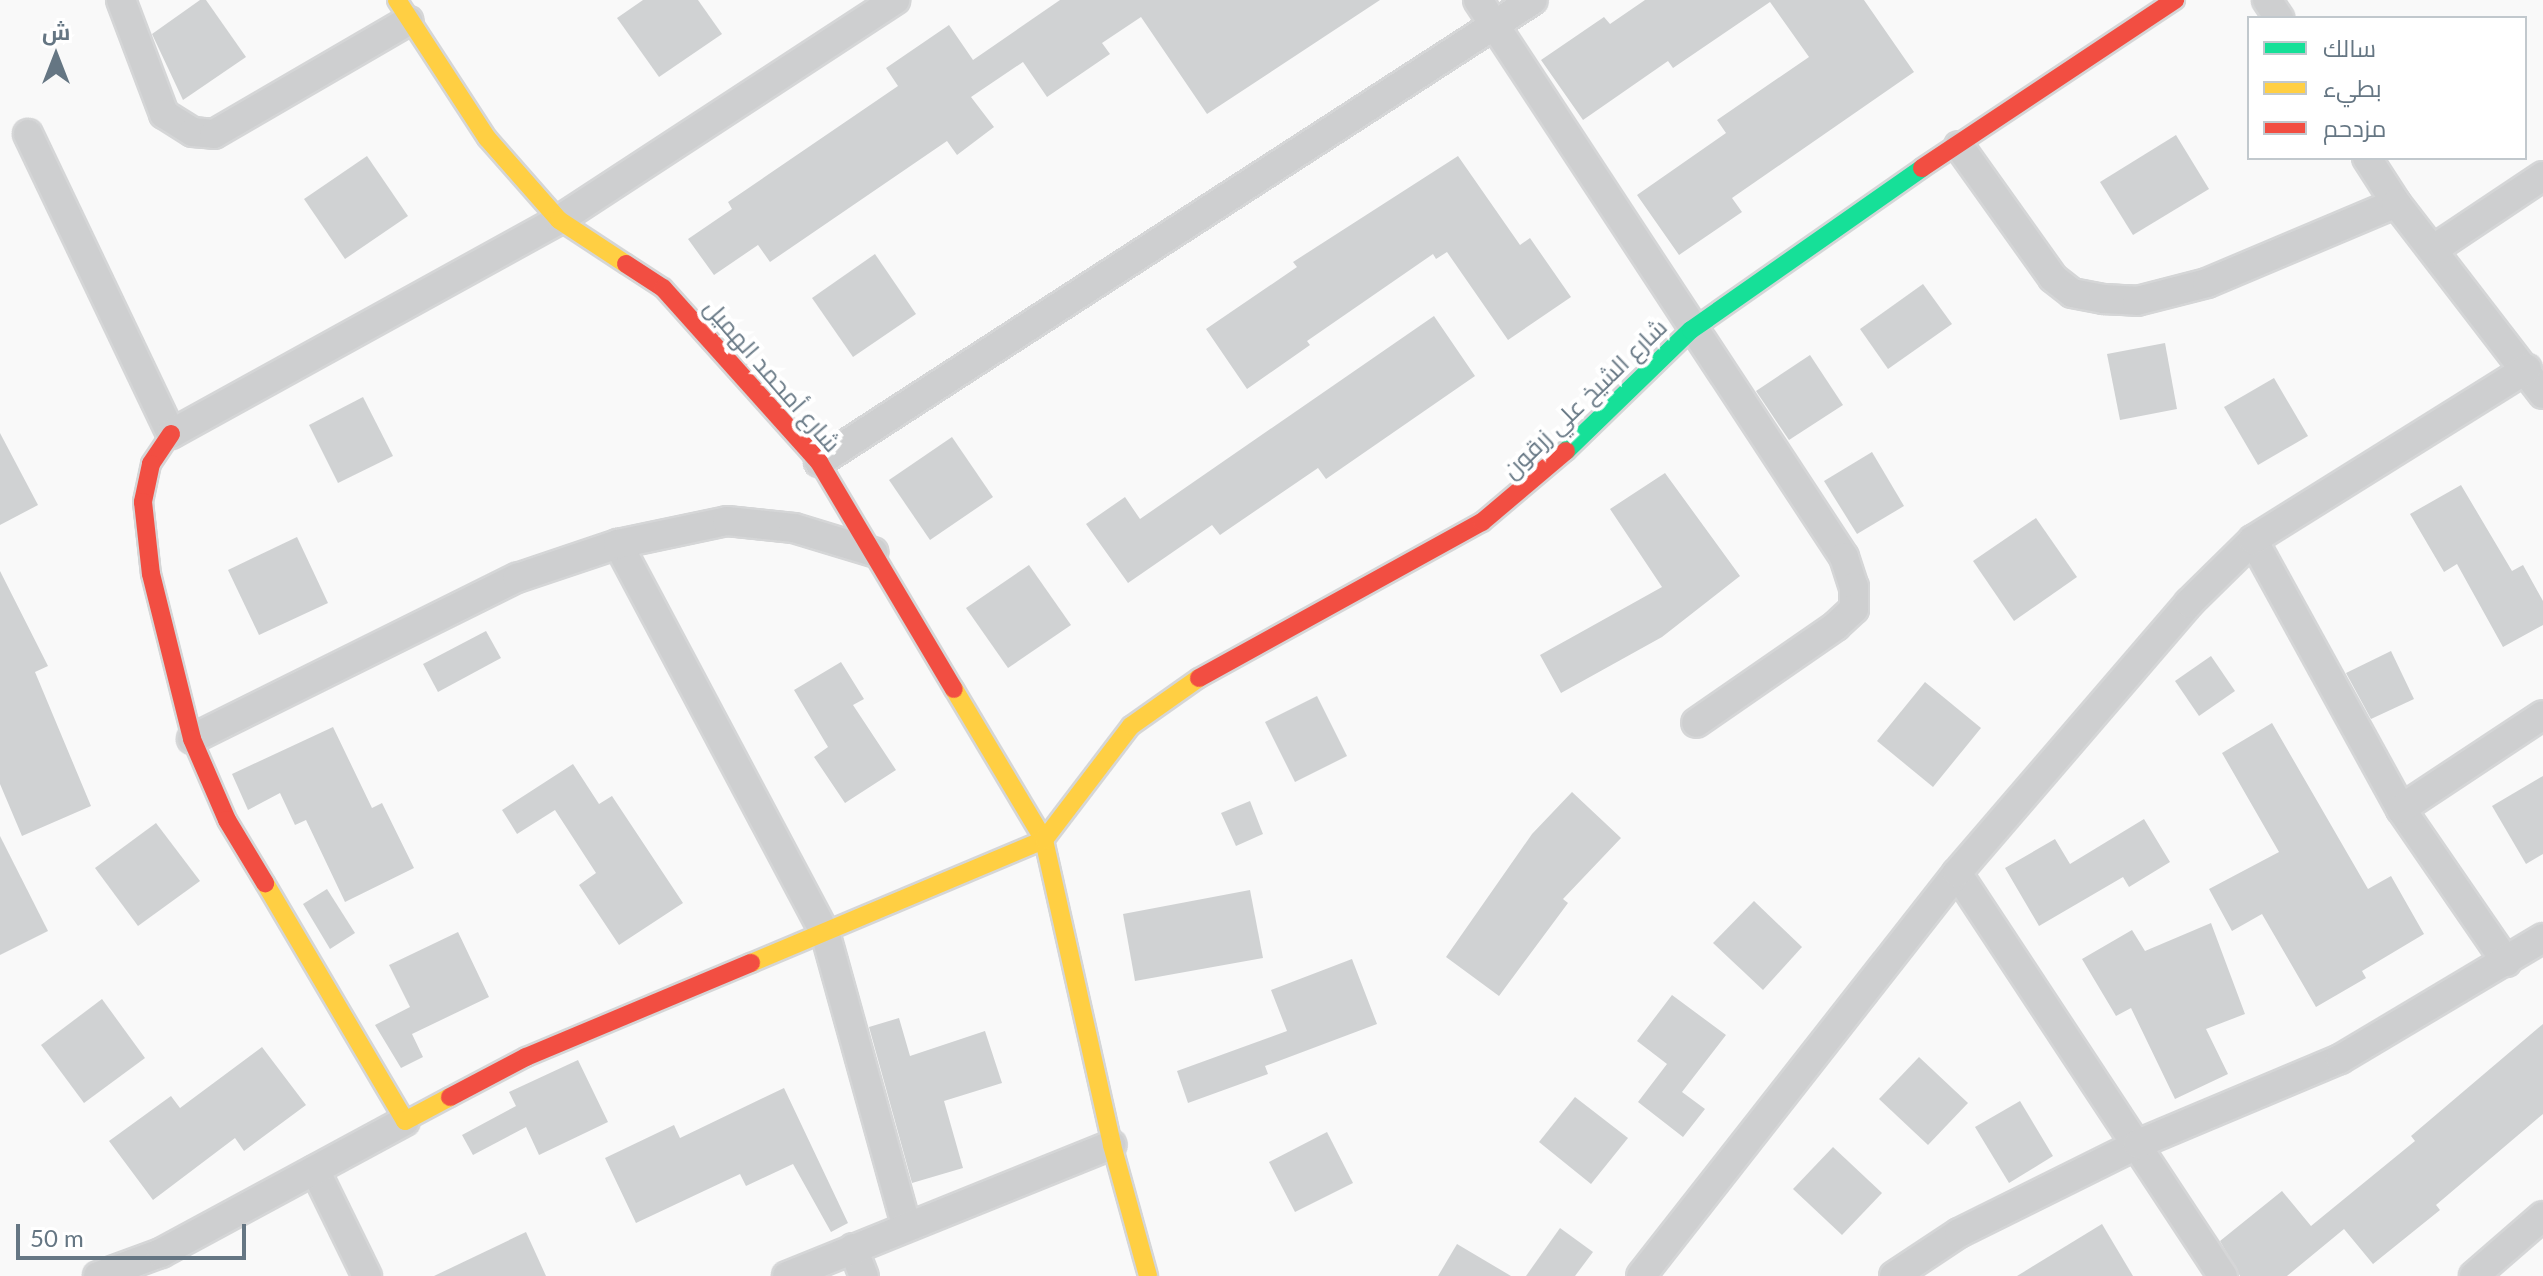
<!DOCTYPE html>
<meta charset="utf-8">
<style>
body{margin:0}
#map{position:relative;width:2543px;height:1276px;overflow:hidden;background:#f9f9f9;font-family:Lato,Cairo,sans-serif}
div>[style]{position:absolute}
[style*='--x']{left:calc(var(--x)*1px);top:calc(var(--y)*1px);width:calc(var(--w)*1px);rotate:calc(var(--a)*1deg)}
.building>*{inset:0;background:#d0d2d3}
.roads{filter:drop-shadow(2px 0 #d5d6d7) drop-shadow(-2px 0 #d5d6d7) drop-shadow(0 2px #d5d6d7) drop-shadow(0 -2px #d5d6d7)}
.street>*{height:28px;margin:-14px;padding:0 14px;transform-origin:14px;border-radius:14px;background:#cecfd0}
.fast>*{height:18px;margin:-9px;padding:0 9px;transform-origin:9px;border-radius:9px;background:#16e098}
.slow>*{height:18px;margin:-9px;padding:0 9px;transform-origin:9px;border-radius:9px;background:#ffcf43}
.jam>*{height:18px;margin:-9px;padding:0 9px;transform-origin:9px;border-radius:9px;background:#f24e42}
span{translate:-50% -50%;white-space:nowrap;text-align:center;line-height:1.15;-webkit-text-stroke:8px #fff;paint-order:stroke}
.street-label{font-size:24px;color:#657683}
.legend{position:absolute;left:2247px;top:16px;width:280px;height:144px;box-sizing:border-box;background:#fff;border:2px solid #c1c8cd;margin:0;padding:10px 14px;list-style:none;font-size:24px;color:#657683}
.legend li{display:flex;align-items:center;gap:16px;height:40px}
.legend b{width:40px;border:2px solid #c1c8cd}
.north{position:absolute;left:16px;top:16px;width:80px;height:80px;-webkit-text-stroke:6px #fff;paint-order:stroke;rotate:0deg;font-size:22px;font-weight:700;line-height:32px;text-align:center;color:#657683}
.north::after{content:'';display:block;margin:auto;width:28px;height:36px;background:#657683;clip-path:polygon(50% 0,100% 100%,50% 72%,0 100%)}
.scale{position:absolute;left:16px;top:1224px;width:230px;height:36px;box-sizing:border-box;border:4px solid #657683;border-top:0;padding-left:10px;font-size:24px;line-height:28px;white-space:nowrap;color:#657683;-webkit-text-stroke:6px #fff;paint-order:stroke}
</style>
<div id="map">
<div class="building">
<i style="clip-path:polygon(200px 0,206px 0,246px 57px,183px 100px,152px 34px)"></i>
<i style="clip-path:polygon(643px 0,698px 0,722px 34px,659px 77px,617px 18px)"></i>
<i style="clip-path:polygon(1060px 0,1380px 0,1207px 114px,1141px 17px,1102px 43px,1110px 54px,1047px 97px,1023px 62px,971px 97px,994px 127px,957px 155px,947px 141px,770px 262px,758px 245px,714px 275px,688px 239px,732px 209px,728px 202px,898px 86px,886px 68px,949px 25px,973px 60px)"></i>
<i style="clip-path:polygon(1645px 0,1864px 0,1914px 72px,1732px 198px,1742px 212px,1679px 255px,1637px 195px,1726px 133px,1717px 120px,1809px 57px,1770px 2px,1673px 68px,1668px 61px,1583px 120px,1541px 60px,1604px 17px,1610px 24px)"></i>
<i style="clip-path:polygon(2176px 135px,2209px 189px,2133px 235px,2100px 182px)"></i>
<i style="clip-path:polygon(367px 156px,408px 216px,345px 259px,304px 199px)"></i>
<i style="clip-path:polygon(1458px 156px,1520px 245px,1530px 238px,1571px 297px,1508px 340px,1447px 252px,1436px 259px,1433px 254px,1307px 341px,1310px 345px,1247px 389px,1206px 329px,1297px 267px,1293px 262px)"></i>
<i style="clip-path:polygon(875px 254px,916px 314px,853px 357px,812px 298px)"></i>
<i style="clip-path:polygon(1923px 284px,1952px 324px,1888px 369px,1860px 329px)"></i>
<i style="clip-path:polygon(1434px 316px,1475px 376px,1326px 479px,1318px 468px,1220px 535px,1212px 525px,1128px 583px,1086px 524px,1125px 497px,1140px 519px)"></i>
<i style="clip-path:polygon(2165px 343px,2177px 409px,2120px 420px,2107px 354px)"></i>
<i style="clip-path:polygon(1810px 355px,1843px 405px,1789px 440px,1756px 391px)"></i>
<i style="clip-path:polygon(2274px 378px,2308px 436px,2258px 465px,2224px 407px)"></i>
<i style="clip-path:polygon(363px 397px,393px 456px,338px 483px,309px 425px)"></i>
<i style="clip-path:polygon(0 433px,38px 505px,0 525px)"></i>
<i style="clip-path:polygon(952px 437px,993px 497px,930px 540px,889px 480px)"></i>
<i style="clip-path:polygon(1872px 452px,1904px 506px,1857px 534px,1824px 481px)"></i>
<i style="clip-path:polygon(1665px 473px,1740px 576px,1662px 637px,1561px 693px,1540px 655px,1662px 587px,1610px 509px)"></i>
<i style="clip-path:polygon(2461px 485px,2512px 571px,2523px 565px,2543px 601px,2543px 625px,2503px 647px,2457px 564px,2444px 572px,2410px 514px)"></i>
<i style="clip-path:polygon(2036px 518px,2077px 577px,2014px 621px,1973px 561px)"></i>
<i style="clip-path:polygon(297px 537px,328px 603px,259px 635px,228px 570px)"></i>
<i style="clip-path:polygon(1029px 565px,1071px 625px,1008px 668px,966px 608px)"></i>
<i style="clip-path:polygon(0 571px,48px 666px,35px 672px,91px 806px,22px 836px,0 784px)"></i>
<i style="clip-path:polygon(486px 631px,501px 658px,438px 692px,423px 664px)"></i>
<i style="clip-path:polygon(2391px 651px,2414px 699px,2371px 719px,2346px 673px)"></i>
<i style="clip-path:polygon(2211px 656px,2235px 691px,2199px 716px,2175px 681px)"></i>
<i style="clip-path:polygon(841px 662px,864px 699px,853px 705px,896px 770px,845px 803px,814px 757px,828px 747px,794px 690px)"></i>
<i style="clip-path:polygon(1925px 682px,1981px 728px,1933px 787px,1877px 741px)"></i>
<i style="clip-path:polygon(1317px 696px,1347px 756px,1295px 782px,1265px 722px)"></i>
<i style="clip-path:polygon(2272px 723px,2368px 889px,2391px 876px,2424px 934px,2362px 971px,2366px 978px,2316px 1007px,2262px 914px,2232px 931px,2209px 889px,2279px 852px,2222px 753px)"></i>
<i style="clip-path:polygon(333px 727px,372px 808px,382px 803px,414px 868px,345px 902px,306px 820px,295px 825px,280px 793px,248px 810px,232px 774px)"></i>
<i style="clip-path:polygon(573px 764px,599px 804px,612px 796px,683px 903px,619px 945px,579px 885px,596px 873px,555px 810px,517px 834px,502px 810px)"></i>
<i style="clip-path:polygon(2543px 776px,2543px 854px,2526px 864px,2492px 806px)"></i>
<i style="clip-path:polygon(1572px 792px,1621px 838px,1563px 899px,1568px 903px,1499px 996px,1446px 957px,1532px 834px)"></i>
<i style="clip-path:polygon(1250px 801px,1263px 834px,1236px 846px,1221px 813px)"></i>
<i style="clip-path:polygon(2144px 819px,2170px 862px,2129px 887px,2123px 877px,2039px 926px,2005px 868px,2055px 839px,2070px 864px)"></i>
<i style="clip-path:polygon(156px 823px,200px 881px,138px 926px,95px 868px)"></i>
<i style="clip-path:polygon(0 836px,48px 931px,0 955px)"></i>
<i style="clip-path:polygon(327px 889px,355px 933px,330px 949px,303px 904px)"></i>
<i style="clip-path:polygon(1250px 890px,1263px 958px,1135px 981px,1123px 914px)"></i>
<i style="clip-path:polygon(1754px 901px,1802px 947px,1763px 990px,1713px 943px)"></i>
<i style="clip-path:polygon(2211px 923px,2245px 1014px,2206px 1029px,2228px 1074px,2175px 1099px,2131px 1008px,2116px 1016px,2082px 959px,2132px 930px,2145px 951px)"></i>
<i style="clip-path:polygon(458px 932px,489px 997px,412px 1034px,423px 1057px,401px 1068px,375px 1025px,410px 1007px,389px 965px)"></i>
<i style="clip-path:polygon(1352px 959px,1377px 1024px,1265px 1066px,1268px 1074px,1188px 1103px,1177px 1071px,1287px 1031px,1271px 990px)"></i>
<i style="clip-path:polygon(1672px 995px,1726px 1035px,1682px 1092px,1705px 1109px,1683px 1137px,1638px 1102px,1667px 1064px,1637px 1041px)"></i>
<i style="clip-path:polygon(102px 999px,145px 1058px,84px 1103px,41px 1045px)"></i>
<i style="clip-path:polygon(899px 1018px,910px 1056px,985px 1031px,1002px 1083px,944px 1101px,963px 1168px,912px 1183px,869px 1027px)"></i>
<i style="clip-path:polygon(2543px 1024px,2543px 1114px,2436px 1205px,2440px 1210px,2373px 1264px,2344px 1229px,2287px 1276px,2240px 1276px,2220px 1241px,2282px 1191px,2311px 1226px,2415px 1141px,2411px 1136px)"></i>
<i style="clip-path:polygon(262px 1047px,306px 1105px,244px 1151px,235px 1138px,153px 1200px,109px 1141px,171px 1096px,180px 1108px)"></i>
<i style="clip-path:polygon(1919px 1057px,1968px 1103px,1928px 1145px,1879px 1099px)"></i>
<i style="clip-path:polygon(578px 1060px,608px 1122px,539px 1155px,526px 1127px,473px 1155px,462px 1135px,516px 1106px,509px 1092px)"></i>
<i style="clip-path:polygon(784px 1088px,848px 1223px,831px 1232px,793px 1164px,746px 1186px,740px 1174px,636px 1223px,605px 1158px,674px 1125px,680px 1138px)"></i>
<i style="clip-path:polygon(1575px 1097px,1628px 1138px,1591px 1184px,1539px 1142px)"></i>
<i style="clip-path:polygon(2020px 1101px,2053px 1156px,2009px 1183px,1975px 1127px)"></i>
<i style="clip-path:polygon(1327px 1132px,1353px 1183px,1295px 1212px,1269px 1162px)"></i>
<i style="clip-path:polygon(1833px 1147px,1882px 1193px,1842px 1235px,1793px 1189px)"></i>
<i style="clip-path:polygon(2102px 1224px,2133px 1276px,2017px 1276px)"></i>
<i style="clip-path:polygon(1560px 1228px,1593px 1252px,1575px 1276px,1526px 1276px)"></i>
<i style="clip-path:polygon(526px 1232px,546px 1276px,434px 1276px)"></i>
<i style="clip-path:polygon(1457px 1244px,1511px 1276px,1438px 1276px)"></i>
</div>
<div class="roads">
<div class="street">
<i style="--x:121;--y:0;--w:122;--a:69.3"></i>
<i style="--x:164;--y:114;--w:34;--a:32"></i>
<i style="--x:193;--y:132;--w:21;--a:5"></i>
<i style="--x:214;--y:134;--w:225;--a:-30.2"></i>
<i style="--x:1478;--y:0;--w:666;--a:56.69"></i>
<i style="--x:1844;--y:557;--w:32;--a:72"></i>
<i style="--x:1854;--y:587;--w:22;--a:90"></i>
<i style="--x:1854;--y:609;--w:25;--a:137"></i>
<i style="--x:1836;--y:626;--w:170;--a:145.3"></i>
<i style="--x:2267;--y:0;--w:22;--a:56"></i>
<i style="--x:28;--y:134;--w:332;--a:64.5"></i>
<i style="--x:171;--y:434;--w:443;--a:-28.9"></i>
<i style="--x:559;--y:220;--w:402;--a:-33.2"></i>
<i style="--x:1959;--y:146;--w:162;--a:54.5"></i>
<i style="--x:2053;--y:278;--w:24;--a:38"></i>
<i style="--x:2072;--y:293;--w:32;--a:11"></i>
<i style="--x:2103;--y:299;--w:34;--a:3"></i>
<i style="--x:2137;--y:301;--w:72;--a:-14.4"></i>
<i style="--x:2207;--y:283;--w:205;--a:-22.9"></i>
<i style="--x:2367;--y:158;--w:54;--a:57.2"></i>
<i style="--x:2396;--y:203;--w:241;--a:52.4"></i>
<i style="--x:2434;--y:249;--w:131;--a:-33.8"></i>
<i style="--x:819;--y:462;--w:850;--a:-32.91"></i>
<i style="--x:2253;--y:540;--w:307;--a:61.2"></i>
<i style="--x:2401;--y:809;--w:186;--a:55.5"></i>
<i style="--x:618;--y:544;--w:444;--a:62"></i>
<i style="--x:826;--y:936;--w:299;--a:74.5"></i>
<i style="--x:192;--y:739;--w:363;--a:-26.4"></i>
<i style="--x:517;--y:578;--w:107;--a:-18.6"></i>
<i style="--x:618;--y:544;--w:111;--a:-11.9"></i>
<i style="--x:727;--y:521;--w:67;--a:6"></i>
<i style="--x:794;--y:528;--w:83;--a:16.9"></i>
<i style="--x:2401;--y:809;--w:170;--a:-33.5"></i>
<i style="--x:1957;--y:873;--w:483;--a:56.6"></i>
<i style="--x:315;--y:1170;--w:118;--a:63.9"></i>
<i style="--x:853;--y:1248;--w:30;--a:69"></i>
<i style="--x:98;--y:1276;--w:67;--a:-20.1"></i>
<i style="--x:161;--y:1253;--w:277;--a:-28.4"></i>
<i style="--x:787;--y:1276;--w:350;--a:-22"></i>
<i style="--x:1641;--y:1276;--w:512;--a:-51.9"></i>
<i style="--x:1957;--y:873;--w:356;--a:-49.3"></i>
<i style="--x:2189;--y:603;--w:90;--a:-44.5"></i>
<i style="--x:2253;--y:540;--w:323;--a:-32"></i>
<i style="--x:1894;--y:1276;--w:78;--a:-33.5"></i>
<i style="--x:1959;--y:1233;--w:200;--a:-26.4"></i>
<i style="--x:2138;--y:1144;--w:219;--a:-22.8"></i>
<i style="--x:2340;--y:1059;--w:236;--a:-30.8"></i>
<i style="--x:2474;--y:1276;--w:91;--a:-41"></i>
</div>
<div class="fast">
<i style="--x:1566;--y:451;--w:174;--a:-44.1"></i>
<i style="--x:1691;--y:330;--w:282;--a:-35"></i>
</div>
<div class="slow">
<i style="--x:397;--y:0;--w:165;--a:56.9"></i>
<i style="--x:487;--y:138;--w:109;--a:48.7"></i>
<i style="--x:559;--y:220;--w:80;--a:33.3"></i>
<i style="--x:954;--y:689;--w:176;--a:59.2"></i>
<i style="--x:1044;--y:840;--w:312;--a:77.4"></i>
<i style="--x:1112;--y:1145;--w:136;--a:74.6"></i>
<i style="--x:265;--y:883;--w:276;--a:59.5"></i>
<i style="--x:405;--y:1121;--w:51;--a:-28.1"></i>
<i style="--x:751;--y:963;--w:318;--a:-22.8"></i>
<i style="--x:1044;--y:840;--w:143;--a:-52.7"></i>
<i style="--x:1131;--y:726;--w:83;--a:-35.2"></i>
</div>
<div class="jam">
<i style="--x:1922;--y:168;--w:304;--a:-33.6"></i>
<i style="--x:626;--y:264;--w:44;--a:33"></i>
<i style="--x:663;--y:288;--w:234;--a:48.1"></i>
<i style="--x:819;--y:462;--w:264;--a:59.3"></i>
<i style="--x:171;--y:434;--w:36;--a:124"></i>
<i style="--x:151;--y:464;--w:39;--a:102"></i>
<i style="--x:143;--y:502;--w:72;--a:83.7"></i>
<i style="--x:151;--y:574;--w:170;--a:76"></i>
<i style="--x:192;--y:739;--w:88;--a:66.6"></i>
<i style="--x:227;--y:820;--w:74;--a:58.9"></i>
<i style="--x:1199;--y:678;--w:323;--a:-28.9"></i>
<i style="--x:1482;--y:522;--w:110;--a:-40.2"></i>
<i style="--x:450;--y:1097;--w:86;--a:-27.8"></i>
<i style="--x:526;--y:1057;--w:244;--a:-22.7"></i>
</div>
</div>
<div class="street-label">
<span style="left:773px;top:375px;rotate:49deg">شارع أمحمد الهميل</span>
<span style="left:1584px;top:398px;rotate:-44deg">شارع الشيخ علي زرقون</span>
</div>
<ul class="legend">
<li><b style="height:10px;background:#16e098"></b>سالك</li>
<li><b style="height:10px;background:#ffcf43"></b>بطيء</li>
<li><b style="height:10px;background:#f24e42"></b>مزدحم</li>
</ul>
<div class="north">ش</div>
<div class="scale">50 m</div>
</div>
